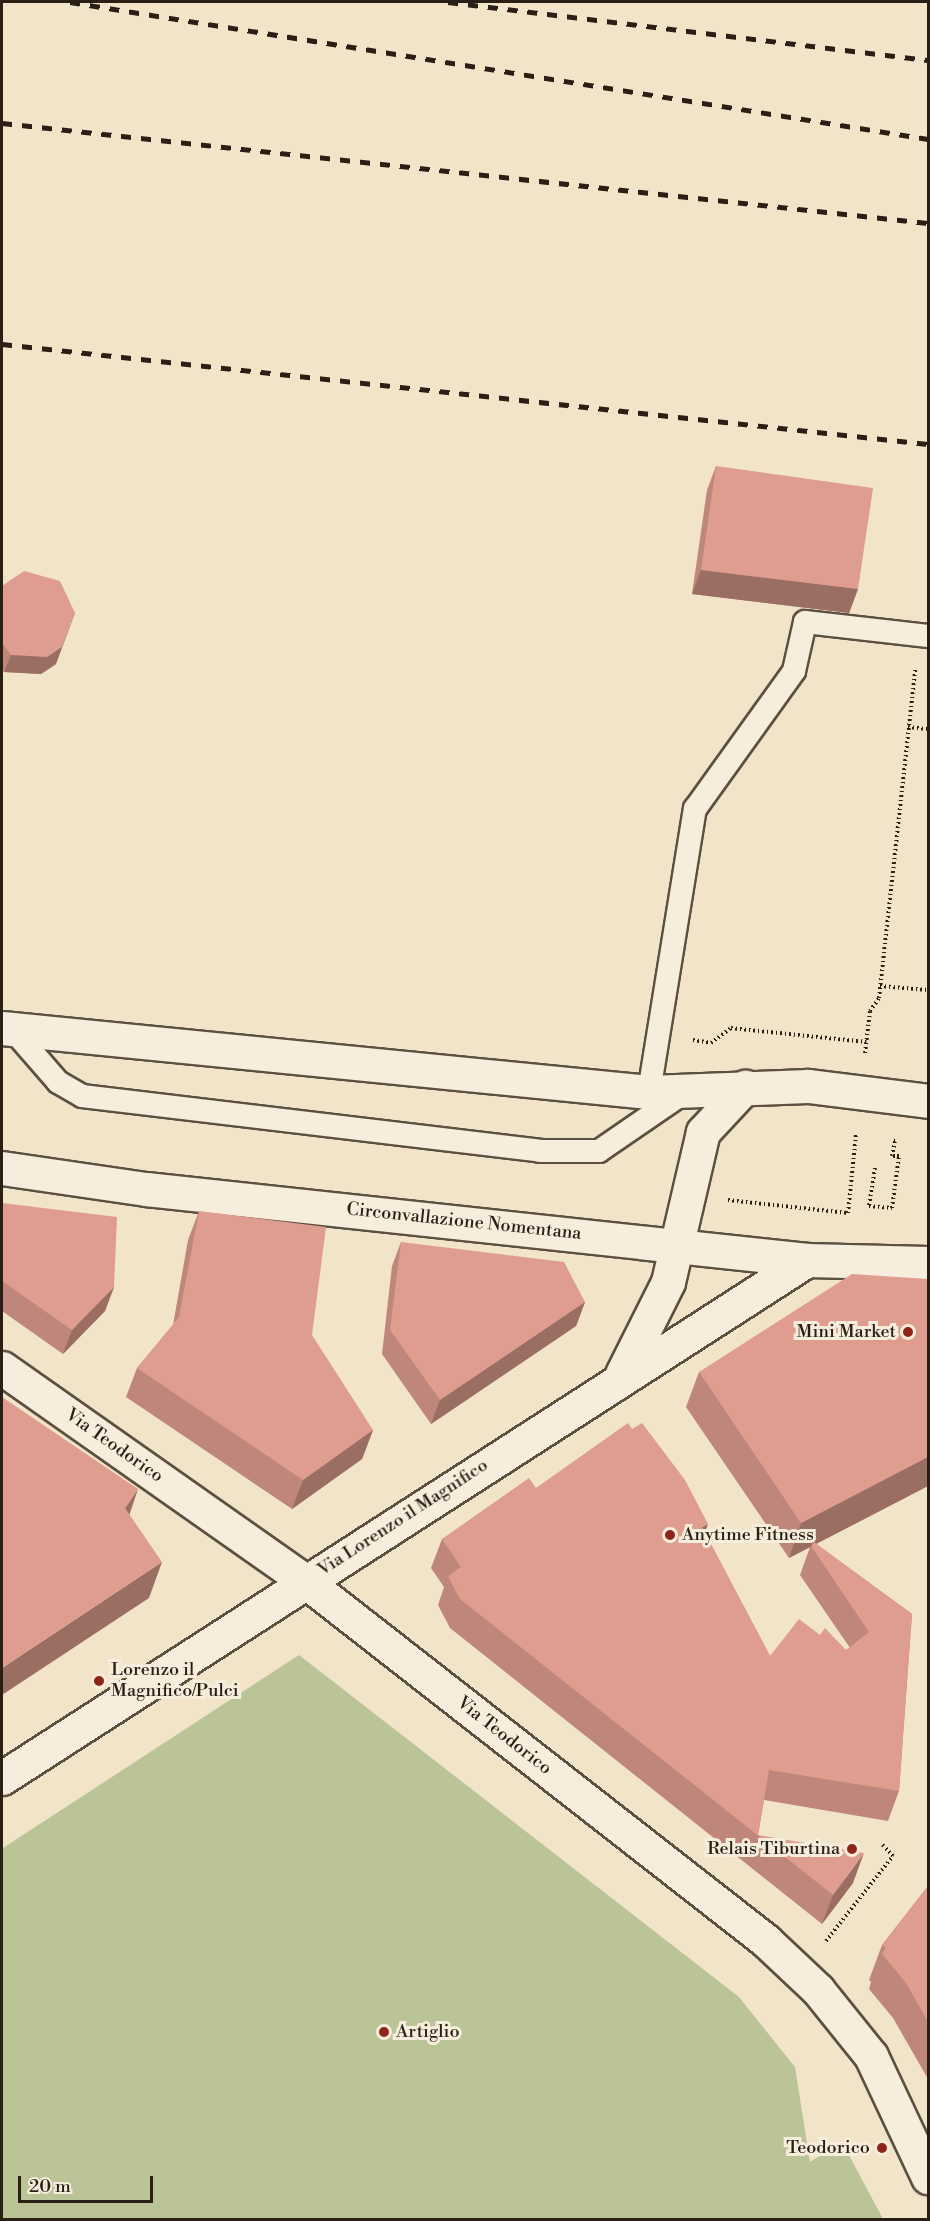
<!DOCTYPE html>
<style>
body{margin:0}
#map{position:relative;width:930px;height:2221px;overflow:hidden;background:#f2e4c9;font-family:"Libre Bodoni",serif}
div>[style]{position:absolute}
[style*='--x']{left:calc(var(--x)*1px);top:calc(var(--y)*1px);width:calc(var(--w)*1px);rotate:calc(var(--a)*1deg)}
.green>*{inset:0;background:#bac496}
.path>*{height:4px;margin-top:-2px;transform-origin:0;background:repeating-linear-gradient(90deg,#291f14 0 1.5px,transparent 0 4.5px)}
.roads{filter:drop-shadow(2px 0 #5b5041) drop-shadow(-2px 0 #5b5041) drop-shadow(0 2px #5b5041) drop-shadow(0 -2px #5b5041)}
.lane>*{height:22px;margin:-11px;padding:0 11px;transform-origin:11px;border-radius:11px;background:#f7eddc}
.secondary>*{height:33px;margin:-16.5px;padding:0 16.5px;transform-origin:16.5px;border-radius:16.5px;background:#f7eddc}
.rail>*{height:4.5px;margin-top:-2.25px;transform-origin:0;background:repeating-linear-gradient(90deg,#291f14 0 10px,transparent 0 20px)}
.wall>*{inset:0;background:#bf877b}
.shaded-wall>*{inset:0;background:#9b6e64}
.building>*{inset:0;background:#de9d8f}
.dots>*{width:16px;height:16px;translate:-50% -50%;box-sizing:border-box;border:3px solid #f7eddc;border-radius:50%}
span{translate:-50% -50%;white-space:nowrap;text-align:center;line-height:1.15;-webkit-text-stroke:6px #f7eddc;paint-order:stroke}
.street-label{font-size:18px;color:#291f14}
.poi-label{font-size:18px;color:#291f14}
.right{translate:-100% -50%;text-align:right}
.left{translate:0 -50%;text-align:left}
.frame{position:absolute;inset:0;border:3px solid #291f14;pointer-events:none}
.scale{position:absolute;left:18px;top:2176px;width:135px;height:27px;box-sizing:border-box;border:3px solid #291f14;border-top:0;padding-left:8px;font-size:18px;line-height:21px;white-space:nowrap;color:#291f14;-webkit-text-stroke:4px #f7eddc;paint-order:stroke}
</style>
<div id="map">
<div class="green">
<i style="clip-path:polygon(299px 1655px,739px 1997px,795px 2067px,810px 2162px,842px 2142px,883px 2219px,2px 2219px,3px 1848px)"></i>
</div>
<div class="path">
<i style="--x:908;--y:727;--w:20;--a:6"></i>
<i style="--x:880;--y:986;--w:48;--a:4.8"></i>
<i style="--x:693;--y:1040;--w:18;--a:9"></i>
<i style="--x:711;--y:1043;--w:25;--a:-37"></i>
<i style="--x:731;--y:1028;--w:136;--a:5.9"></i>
<i style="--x:865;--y:1053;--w:42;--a:-83.2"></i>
<i style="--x:870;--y:1011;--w:16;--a:-55"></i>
<i style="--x:879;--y:998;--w:330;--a:-83.7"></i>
<i style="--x:875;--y:1168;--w:38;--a:99"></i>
<i style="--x:869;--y:1206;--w:23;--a:5"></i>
<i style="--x:892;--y:1208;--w:52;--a:-82.3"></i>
<i style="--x:899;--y:1156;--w:7;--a:180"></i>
<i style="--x:892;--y:1156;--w:15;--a:-79"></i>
<i style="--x:895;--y:1141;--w:4;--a:-166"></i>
<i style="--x:728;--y:1200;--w:121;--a:6.2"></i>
<i style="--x:848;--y:1213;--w:79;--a:-84.2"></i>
<i style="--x:826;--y:1941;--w:108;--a:-51.8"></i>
<i style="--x:893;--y:1856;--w:16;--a:-133"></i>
</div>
<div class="roads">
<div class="lane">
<i style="--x:13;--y:1030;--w:69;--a:49.1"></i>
<i style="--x:58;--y:1082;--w:28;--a:30"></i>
<i style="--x:82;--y:1096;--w:461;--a:6.8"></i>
<i style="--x:540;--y:1151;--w:59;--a:0"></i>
<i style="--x:599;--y:1151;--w:104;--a:-34.5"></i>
<i style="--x:649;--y:1092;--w:287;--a:-80.8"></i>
<i style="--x:695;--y:809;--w:170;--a:-54.3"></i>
<i style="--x:794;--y:671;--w:50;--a:-77.3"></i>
<i style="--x:805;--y:622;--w:124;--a:6.5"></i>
</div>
<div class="secondary">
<i style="--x:2;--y:1028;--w:650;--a:5.65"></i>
<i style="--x:649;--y:1092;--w:159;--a:-2.2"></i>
<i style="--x:808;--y:1086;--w:121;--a:7.1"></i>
<i style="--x:2;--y:1168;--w:146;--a:8.3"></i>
<i style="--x:146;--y:1189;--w:665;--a:6.13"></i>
<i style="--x:807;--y:1260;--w:121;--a:1.4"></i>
<i style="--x:2;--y:1368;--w:370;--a:35.1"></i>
<i style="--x:305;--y:1581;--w:584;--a:37.97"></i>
<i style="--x:765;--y:1940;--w:73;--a:43.3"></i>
<i style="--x:818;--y:1990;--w:85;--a:51.2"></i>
<i style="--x:871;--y:2056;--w:134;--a:64.8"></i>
<i style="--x:622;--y:1374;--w:103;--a:-63.4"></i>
<i style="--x:668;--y:1282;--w:154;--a:-76.9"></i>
<i style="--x:703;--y:1132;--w:62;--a:-47"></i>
<i style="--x:2;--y:1778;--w:957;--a:-32.76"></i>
</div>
</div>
<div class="rail">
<i style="--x:70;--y:2;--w:869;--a:9.07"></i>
<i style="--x:448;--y:2;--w:483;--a:6.9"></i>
<i style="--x:2;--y:123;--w:931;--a:6.16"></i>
<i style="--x:2;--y:344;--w:931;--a:6.16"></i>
</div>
<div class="wall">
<i style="clip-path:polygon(716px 466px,858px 589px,849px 613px,692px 594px,707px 490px)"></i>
<i style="clip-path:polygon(2px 586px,56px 664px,41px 674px,4px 672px,2px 669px)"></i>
<i style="clip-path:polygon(2px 1203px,114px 1287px,105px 1311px,63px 1354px,2px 1311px)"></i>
<i style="clip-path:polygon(199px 1211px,373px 1430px,362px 1459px,292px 1509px,126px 1397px,137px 1368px,173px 1325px,188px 1240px)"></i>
<i style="clip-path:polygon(401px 1242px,585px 1302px,576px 1326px,431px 1424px,382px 1354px,392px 1266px)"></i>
<i style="clip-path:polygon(928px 1279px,928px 1486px,816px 1544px,912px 1614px,899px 1791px,888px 1821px,764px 1800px,758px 1835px,853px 1883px,822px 1924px,450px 1628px,438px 1605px,444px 1587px,431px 1568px,442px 1539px,536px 1488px,632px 1429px,705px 1533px,770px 1656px,820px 1635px,846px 1650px,850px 1648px,800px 1575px,810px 1547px,789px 1558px,686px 1407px,699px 1372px)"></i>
<i style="clip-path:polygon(928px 1886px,928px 2079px,893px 2018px,869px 1989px,871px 1982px,869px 1980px,882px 1945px)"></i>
</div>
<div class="shaded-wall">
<i style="clip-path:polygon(701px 570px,858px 589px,849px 613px,692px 594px)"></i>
<i style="clip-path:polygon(75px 613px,56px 664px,41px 674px,4px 672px,11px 655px)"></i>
<i style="clip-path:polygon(114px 1287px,105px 1311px,63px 1354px,72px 1330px)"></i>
<i style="clip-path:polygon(585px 1302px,576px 1326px,431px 1424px,440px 1400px)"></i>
<i style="clip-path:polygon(373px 1430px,362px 1459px,292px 1509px,303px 1480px)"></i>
<i style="clip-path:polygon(928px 1457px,928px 1486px,789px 1558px,801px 1523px)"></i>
<i style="clip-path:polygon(138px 1489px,126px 1525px,125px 1508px)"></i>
<i style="clip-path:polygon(708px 1524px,698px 1553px,702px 1527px)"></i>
<i style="clip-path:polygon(162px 1562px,149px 1598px,2px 1695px,2px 1668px)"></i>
<i style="clip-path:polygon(864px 1853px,853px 1883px,822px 1924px,833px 1895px)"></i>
</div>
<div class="building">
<i style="clip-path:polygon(716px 466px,873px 488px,858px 589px,701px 570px)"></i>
<i style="clip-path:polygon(24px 571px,60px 581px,75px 613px,62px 647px,47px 657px,11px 655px,2px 643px,2px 586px)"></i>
<i style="clip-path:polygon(2px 1203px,117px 1217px,114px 1287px,72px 1330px,2px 1281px)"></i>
<i style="clip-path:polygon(199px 1211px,326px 1227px,312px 1335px,373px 1430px,303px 1480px,137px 1368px,179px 1317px)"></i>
<i style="clip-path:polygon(401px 1242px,564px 1262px,585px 1302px,440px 1400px,390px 1330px)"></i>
<i style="clip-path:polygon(852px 1274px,928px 1279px,928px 1457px,801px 1523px,699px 1372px)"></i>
<i style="clip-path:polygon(2px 1397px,138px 1489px,125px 1508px,162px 1562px,2px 1668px)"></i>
<i style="clip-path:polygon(628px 1423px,632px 1429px,642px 1423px,685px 1480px,708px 1524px,702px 1527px,770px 1656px,799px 1619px,820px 1635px,825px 1628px,846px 1650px,869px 1632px,811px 1546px,814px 1542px,912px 1614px,899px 1791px,769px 1770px,758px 1835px,864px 1853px,833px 1895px,460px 1599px,448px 1576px,461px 1567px,442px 1539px,529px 1478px,536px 1488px)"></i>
<i style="clip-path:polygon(928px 1886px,928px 2022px,906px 1983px,882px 1954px,886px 1948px,882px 1945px)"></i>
</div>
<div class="dots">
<i style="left:908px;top:1332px;background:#8f2418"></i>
<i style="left:670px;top:1535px;background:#8f2418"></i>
<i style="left:99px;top:1681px;background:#8f2418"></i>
<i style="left:852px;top:1849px;background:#8f2418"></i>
<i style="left:384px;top:2032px;background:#8f2418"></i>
<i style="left:882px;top:2148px;background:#8f2418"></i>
</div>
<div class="street-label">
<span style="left:464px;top:1222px;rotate:6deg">Circonvallazione Nomentana</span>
<span style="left:114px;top:1446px;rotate:35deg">Via Teodorico</span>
<span style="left:403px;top:1518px;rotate:-33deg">Via Lorenzo il Magnifico</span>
<span style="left:504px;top:1736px;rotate:38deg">Via Teodorico</span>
</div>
<div class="poi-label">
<span class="right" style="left:896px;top:1332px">Mini Market</span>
<span class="left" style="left:682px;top:1535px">Anytime Fitness</span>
<span class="left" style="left:111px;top:1681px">Lorenzo il<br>Magnifico/Pulci</span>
<span class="right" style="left:840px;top:1849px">Relais Tiburtina</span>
<span class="left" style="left:396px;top:2032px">Artiglio</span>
<span class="right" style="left:870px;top:2148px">Teodorico</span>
</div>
<div class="frame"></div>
<div class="scale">20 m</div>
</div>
